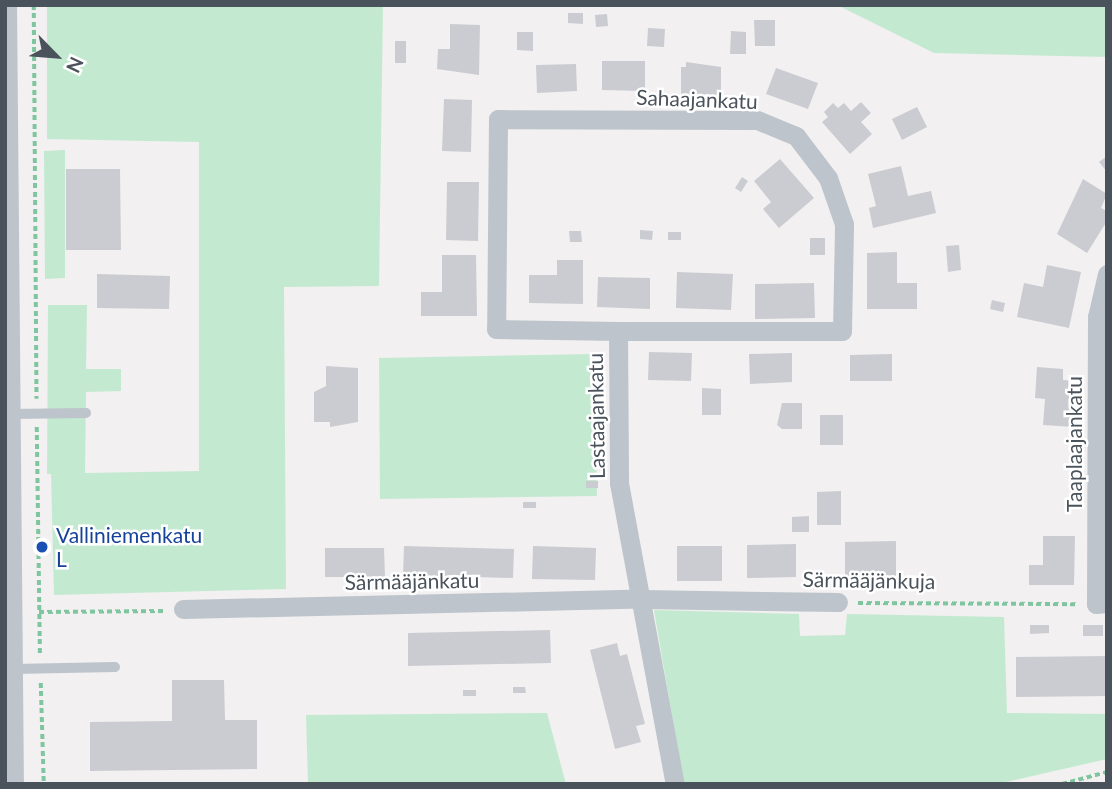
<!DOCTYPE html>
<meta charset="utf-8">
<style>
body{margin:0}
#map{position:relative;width:1112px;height:789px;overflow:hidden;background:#f2f0f0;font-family:Lato,sans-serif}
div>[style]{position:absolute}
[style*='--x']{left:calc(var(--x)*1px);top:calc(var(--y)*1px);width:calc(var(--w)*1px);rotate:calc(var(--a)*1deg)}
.green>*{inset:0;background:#c3ead0}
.building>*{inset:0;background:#cbccd1}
.path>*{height:3.5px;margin-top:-1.75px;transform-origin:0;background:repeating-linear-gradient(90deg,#7fc59f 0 5px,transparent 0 8.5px)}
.service>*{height:10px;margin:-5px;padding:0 5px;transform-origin:5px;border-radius:5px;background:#bdc4cb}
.minor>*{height:19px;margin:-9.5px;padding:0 9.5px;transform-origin:9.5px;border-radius:9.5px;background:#bdc4cb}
.dots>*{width:19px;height:19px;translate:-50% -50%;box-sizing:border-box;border:4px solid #fff;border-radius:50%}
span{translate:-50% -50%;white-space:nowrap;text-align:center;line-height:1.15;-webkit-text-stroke:5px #fff;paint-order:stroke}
.street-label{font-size:21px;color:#4a535b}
.transit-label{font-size:21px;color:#164399}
.left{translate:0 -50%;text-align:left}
.frame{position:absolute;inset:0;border:7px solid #4a535b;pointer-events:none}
.north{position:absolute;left:21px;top:21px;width:70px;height:70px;-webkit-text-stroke:5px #fff;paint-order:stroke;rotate:115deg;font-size:19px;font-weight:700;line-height:28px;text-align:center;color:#4a535b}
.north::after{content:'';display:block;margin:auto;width:24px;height:32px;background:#4a535b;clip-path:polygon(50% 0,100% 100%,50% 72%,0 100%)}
</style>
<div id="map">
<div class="green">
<i style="clip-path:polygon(47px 5px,383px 5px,379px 286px,284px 287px,286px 589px,54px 595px,51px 474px,47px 474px,48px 305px,87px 305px,86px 369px,121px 369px,121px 391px,86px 392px,85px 473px,199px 471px,199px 142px,47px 139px)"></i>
<i style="clip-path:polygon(837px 5px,1107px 5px,1107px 57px,934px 53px)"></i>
<i style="clip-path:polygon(65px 150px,65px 278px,45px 279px,44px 151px)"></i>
<i style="clip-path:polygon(594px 354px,597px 496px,380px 499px,379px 358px)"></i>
<i style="clip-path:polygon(654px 610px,799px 614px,800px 636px,845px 635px,847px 614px,1004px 617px,1007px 713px,1107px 714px,1107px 759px,997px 784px,647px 784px,683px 780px)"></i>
<i style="clip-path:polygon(547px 713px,566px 784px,308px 784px,306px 715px)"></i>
</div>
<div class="building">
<i style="clip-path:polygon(568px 13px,583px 13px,583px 24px,568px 23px)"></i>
<i style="clip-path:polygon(607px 14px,608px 26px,596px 27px,595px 15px)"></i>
<i style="clip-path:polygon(754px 20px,775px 20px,775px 46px,755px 46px)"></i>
<i style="clip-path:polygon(450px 24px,480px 25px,479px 75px,437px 69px,438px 49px,450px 49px)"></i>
<i style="clip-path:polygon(648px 28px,665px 29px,664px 47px,647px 46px)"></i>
<i style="clip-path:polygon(731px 31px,746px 32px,746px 54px,730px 54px)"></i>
<i style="clip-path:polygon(517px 32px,533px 32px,533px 51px,517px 50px)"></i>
<i style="clip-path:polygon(395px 41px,406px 41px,406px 63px,395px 63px)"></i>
<i style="clip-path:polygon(602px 61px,645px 61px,645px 91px,602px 90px)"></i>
<i style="clip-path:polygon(686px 62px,721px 67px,721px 95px,715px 95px,715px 102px,695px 102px,681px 95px,681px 67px,686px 67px)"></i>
<i style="clip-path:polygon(576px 64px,577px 91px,537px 93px,536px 65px)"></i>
<i style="clip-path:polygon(776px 68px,818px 83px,808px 109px,766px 94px)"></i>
<i style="clip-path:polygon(444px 99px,472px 100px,471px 152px,442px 151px)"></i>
<i style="clip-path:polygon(861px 102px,871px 113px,861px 122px,872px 134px,850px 154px,822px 122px,828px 117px,824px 112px,833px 103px,838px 108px,844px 103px,851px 111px)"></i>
<i style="clip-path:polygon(917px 107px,927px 127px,902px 140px,892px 119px)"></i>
<i style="clip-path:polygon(1107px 156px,1107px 172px,1099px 162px)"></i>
<i style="clip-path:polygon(780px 159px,814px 198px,779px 228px,763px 209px,771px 202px,754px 181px)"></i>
<i style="clip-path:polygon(901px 166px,908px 196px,931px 191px,936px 213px,873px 228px,869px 208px,876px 206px,868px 174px)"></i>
<i style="clip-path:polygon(66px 169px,120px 169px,121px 250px,66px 250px)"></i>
<i style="clip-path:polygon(742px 177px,748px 181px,741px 192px,735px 188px)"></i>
<i style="clip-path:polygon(1083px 179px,1107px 194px,1101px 208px,1107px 211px,1107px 221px,1087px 253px,1057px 234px)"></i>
<i style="clip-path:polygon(447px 182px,479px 182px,478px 241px,446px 240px)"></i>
<i style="clip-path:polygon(640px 230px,653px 231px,652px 240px,640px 239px)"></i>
<i style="clip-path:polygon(569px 231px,581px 231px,582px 242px,570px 242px)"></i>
<i style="clip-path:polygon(668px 232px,681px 232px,681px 240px,668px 240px)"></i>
<i style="clip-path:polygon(810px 238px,825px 238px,825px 255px,810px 255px)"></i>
<i style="clip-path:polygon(959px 245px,961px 270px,948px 272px,946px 246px)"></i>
<i style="clip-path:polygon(897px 252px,897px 283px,917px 283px,917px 309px,867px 309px,867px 253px)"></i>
<i style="clip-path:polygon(442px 255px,476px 255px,477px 316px,421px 316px,421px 292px,442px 292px)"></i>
<i style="clip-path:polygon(557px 260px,583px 260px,583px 304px,529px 303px,529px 275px,557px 275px)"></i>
<i style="clip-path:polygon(1047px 265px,1081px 272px,1069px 328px,1017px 317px,1024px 283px,1043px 287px)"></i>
<i style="clip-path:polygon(677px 272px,733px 274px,731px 310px,676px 308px)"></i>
<i style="clip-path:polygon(97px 274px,170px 276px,169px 309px,97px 308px)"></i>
<i style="clip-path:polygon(598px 277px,650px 278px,650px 309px,597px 307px)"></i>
<i style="clip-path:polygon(814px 283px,815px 318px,755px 319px,755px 284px)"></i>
<i style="clip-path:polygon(992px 300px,1005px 303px,1003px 312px,990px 309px)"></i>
<i style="clip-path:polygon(649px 352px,692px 353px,691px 381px,648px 380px)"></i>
<i style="clip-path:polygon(792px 353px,792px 382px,750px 384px,749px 354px)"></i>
<i style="clip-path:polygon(892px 354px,892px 381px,850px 381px,850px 355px)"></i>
<i style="clip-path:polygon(326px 366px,358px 368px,358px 422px,330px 427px,330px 422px,314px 422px,314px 392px,326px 386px)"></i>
<i style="clip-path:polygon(1037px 367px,1063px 369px,1063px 380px,1077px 381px,1074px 427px,1043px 425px,1045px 399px,1035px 398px)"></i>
<i style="clip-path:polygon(702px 388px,721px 389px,721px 415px,702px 415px)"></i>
<i style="clip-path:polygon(782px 403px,802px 403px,802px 429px,782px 429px,777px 425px)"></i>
<i style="clip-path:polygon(820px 415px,843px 415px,843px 445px,820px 445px)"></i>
<i style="clip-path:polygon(586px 481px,598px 481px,598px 488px,586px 488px)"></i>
<i style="clip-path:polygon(841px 491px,841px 525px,817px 525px,817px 492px)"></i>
<i style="clip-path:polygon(523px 502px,536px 502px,536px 508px,523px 508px)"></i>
<i style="clip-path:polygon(809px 516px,809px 532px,792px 532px,792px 517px)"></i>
<i style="clip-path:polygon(1043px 536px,1075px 536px,1074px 585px,1029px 585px,1029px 565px,1043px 565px)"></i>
<i style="clip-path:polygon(896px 541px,896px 578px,845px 578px,845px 542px)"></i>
<i style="clip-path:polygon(796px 544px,796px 577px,747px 578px,747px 545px)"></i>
<i style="clip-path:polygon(404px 546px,514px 549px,513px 578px,403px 575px)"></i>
<i style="clip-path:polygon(533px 546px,596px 548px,595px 580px,532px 579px)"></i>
<i style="clip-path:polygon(677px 546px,722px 546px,722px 581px,677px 581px)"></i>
<i style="clip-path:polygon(325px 548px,384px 548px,385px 577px,325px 577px)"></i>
<i style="clip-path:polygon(1030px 625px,1049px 625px,1049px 633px,1030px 634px)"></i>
<i style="clip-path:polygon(1083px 625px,1103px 625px,1103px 636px,1083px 636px)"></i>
<i style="clip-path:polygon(550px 630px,551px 663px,408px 666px,408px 633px)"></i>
<i style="clip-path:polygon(617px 643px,620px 656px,627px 654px,645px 724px,636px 726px,641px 742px,615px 749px,590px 650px)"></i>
<i style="clip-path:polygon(1107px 656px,1107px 696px,1016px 697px,1016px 657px)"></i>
<i style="clip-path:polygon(172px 680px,224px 680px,225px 720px,257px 720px,257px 769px,90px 771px,90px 722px,172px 721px)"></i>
<i style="clip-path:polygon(513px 687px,525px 687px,526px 693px,513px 693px)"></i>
<i style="clip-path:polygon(463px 690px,476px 690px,476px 696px,463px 696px)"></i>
</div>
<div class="path">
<i style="--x:34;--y:5;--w:394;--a:89.6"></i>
<i style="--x:37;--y:427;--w:227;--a:89.2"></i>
<i style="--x:858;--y:603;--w:219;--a:0.3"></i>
<i style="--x:39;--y:612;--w:127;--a:-0.5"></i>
<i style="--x:41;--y:683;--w:101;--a:88.3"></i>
<i style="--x:1062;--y:784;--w:47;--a:-14.9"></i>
</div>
<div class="service">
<i style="--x:11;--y:414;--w:75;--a:-0.8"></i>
<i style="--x:13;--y:669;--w:102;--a:-1.1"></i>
</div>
<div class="minor">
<i style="--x:7;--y:5;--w:779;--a:89.49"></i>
<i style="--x:1107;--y:274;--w:44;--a:103.1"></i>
<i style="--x:1097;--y:317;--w:287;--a:90.2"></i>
<i style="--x:1096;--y:604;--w:11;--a:-5"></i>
<i style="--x:618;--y:331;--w:224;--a:0"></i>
<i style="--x:842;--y:331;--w:107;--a:-88.9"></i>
<i style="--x:844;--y:224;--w:49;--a:-109.2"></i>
<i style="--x:828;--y:178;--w:53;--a:-127.3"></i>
<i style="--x:796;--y:136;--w:42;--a:-157.7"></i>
<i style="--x:757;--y:120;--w:259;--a:-179.8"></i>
<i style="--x:498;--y:119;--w:210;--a:90.5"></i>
<i style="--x:496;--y:329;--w:122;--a:0.9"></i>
<i style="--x:618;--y:331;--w:152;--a:89.6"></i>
<i style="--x:619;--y:483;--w:306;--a:79.5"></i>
<i style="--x:183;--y:609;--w:458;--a:-1.3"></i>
<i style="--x:641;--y:599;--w:197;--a:0.9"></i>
</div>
<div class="dots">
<i style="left:42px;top:547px;background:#1a4fb4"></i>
</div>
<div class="street-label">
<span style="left:697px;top:99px;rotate:2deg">Sahaajankatu</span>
<span style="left:596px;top:416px;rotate:-91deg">Lastaajankatu</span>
<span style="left:1074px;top:444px;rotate:-90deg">Taaplaajankatu</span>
<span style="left:869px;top:580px;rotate:1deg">Särmääjänkuja</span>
<span style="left:412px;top:581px;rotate:-1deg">Särmääjänkatu</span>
</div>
<div class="transit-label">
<span class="left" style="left:56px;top:547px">Valliniemenkatu<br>L</span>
</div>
<div class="frame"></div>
<div class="north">N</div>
</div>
